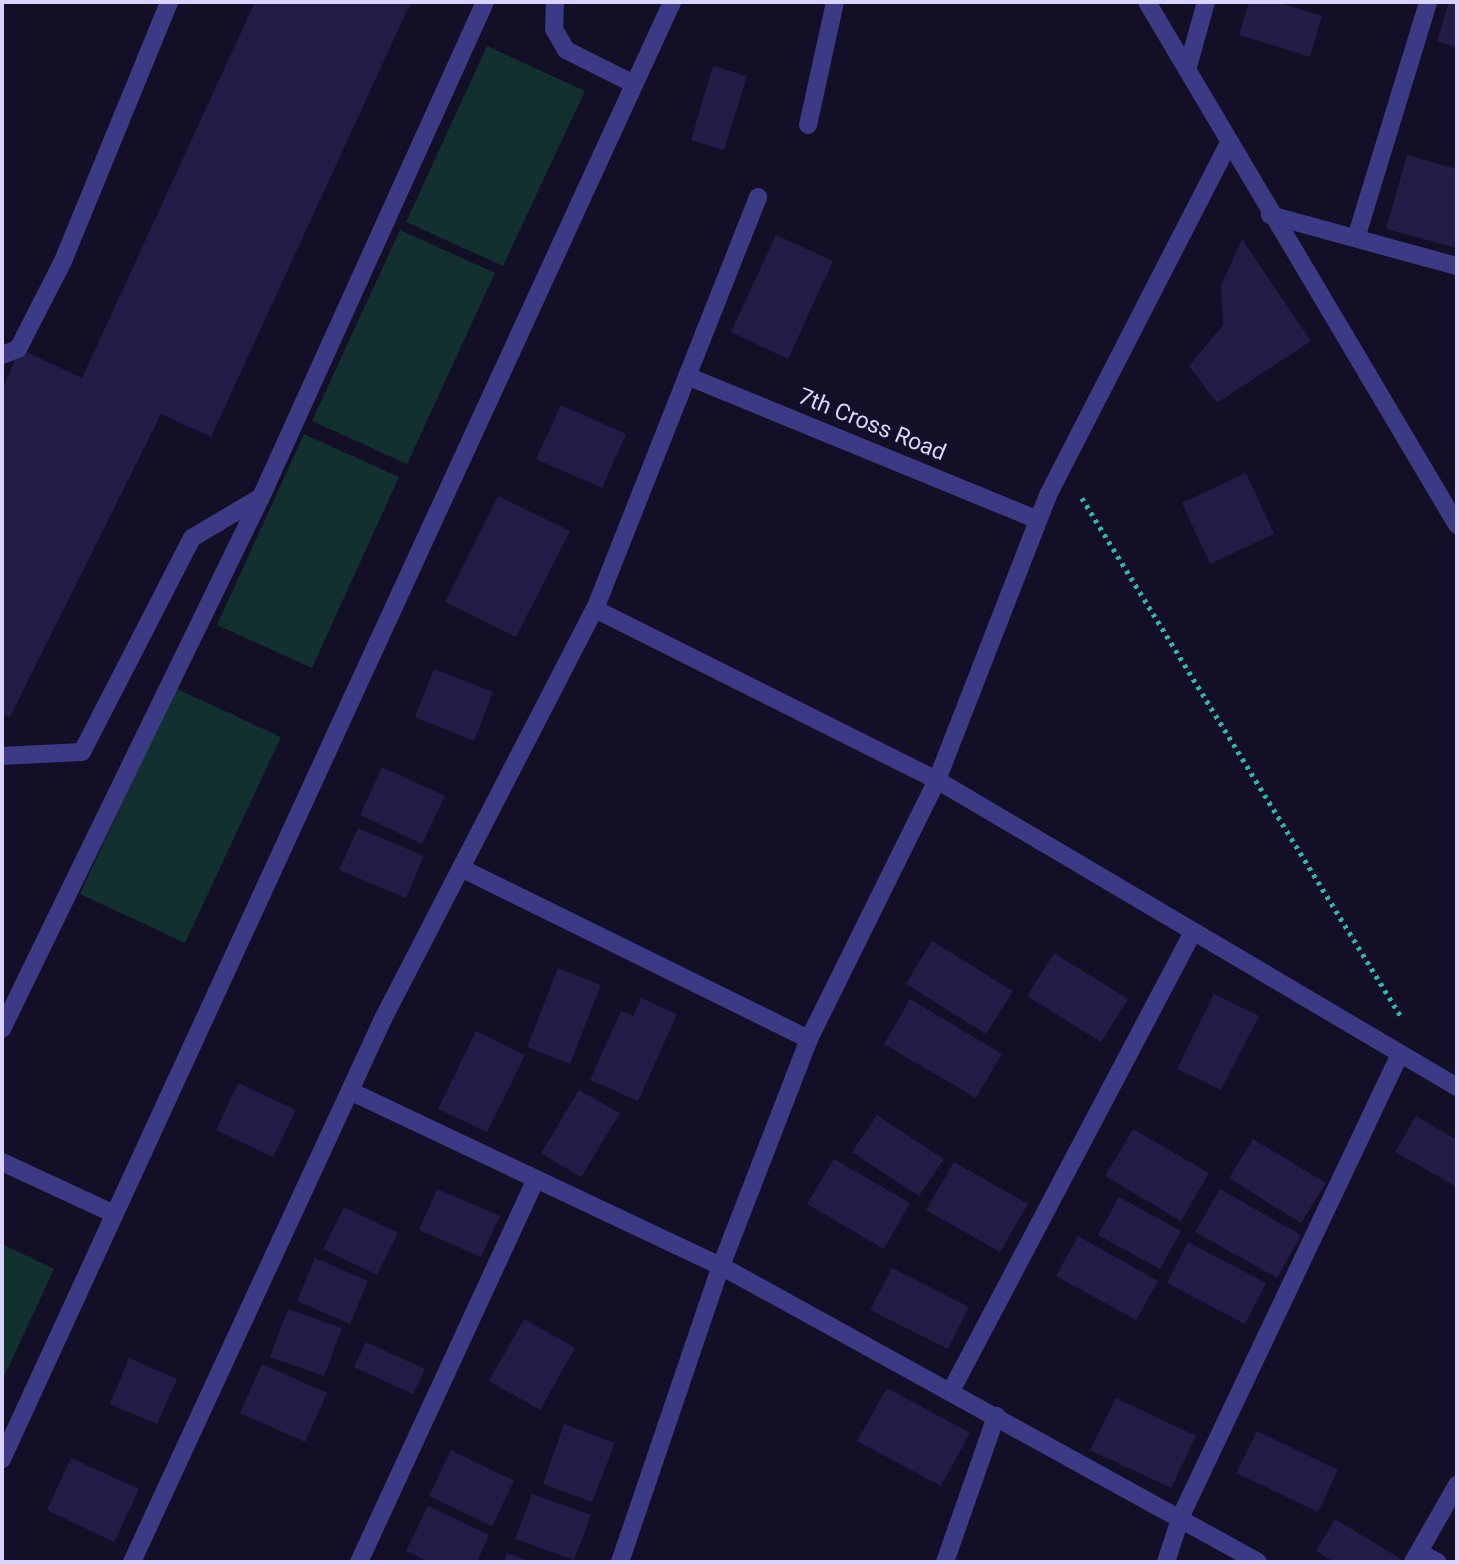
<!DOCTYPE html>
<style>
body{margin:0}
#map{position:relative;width:1459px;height:1564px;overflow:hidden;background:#130f26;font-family:Roboto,sans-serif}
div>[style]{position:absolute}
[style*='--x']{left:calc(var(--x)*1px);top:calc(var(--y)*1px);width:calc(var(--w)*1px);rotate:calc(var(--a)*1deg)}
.green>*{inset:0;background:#12302f}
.building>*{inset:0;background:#241b47}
.path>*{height:4.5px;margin-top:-2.25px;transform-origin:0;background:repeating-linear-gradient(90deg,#2fb8b0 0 3.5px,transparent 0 8.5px)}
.lane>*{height:18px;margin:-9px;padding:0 9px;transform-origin:9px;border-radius:9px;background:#3d3a85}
.street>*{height:18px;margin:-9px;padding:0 9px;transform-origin:9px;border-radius:9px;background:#3d3a85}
span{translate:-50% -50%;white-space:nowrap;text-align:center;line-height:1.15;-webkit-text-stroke:6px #130f26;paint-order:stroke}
.street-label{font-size:23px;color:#d9d4ff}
.frame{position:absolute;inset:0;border:4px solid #d9d4ff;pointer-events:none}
</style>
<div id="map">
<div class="green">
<i style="clip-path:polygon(487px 46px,585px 91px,503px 266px,406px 222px)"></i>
<i style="clip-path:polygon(400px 230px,495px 273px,407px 464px,312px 421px)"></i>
<i style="clip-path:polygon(304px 434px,399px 477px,312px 668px,217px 625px)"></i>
<i style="clip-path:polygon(175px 688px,281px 737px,185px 943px,80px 894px)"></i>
<i style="clip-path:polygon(2px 1244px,54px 1269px,2px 1381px)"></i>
</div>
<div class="building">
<i style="clip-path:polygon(255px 2px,411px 2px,211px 437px,161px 414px,10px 717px,2px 714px,2px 389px,20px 349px,82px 378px)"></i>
<i style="clip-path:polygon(1249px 2px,1276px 2px,1322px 16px,1310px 57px,1239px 35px)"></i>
<i style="clip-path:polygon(1449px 2px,1457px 2px,1457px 48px,1437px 41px)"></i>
<i style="clip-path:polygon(713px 66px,747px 76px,724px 150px,691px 140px)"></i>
<i style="clip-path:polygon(1407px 155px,1457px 169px,1457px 248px,1386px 229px)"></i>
<i style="clip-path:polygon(776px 235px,833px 261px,788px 359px,731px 332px)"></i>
<i style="clip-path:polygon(1242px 239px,1311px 341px,1217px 403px,1189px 366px,1223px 325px,1221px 286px)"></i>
<i style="clip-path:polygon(561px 405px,626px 434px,602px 488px,536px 459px)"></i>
<i style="clip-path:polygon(1246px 473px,1274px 534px,1210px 564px,1182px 503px)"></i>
<i style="clip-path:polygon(498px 496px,570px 531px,516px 637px,445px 602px)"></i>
<i style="clip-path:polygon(434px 669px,493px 692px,474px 741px,415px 717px)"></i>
<i style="clip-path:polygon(382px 767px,445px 796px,422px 844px,360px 815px)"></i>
<i style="clip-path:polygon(358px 828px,424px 856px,406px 898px,339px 870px)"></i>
<i style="clip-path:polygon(932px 941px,1013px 991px,986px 1034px,906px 984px)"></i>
<i style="clip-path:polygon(1054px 953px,1128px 999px,1101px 1042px,1027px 996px)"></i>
<i style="clip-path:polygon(558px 968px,601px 985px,570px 1064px,527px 1047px)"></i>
<i style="clip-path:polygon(1214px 994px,1259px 1016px,1221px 1090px,1177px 1069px)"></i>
<i style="clip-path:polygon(641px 998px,677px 1014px,638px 1101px,590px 1080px,621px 1011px,633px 1016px)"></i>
<i style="clip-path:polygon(910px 999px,1002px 1054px,976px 1098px,884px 1044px)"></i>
<i style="clip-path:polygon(476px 1031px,525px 1055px,487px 1132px,438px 1109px)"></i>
<i style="clip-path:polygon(238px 1083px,296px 1110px,273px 1157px,216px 1130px)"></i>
<i style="clip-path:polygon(579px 1090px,620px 1113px,581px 1177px,541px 1153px)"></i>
<i style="clip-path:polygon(877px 1115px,944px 1159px,919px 1196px,852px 1152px)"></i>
<i style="clip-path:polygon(1416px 1116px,1457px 1140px,1457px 1187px,1395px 1152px)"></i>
<i style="clip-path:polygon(1133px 1129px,1209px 1173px,1181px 1221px,1105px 1176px)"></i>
<i style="clip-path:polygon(1253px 1139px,1326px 1183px,1301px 1223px,1229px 1178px)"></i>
<i style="clip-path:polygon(834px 1159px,910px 1203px,884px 1249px,807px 1204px)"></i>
<i style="clip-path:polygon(954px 1162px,1028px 1204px,1000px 1252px,926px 1210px)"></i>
<i style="clip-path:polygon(437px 1189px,500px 1216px,481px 1257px,419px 1230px)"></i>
<i style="clip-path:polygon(1220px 1189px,1301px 1235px,1277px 1278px,1195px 1232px)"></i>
<i style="clip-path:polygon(1119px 1197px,1181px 1231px,1160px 1269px,1098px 1235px)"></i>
<i style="clip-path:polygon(344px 1207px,398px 1233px,377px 1275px,323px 1249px)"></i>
<i style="clip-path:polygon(1078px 1236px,1158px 1281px,1136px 1320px,1056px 1276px)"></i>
<i style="clip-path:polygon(1188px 1242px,1266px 1283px,1245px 1324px,1167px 1283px)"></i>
<i style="clip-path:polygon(315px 1258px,368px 1281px,350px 1324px,297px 1301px)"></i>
<i style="clip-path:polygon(892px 1268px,969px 1307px,948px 1349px,870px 1310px)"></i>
<i style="clip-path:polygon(288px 1309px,342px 1328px,324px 1376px,270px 1357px)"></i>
<i style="clip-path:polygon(524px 1319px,575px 1348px,540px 1410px,489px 1381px)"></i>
<i style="clip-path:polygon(366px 1342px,425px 1369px,413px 1394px,354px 1367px)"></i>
<i style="clip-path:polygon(129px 1358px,177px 1379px,157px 1424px,110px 1404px)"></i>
<i style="clip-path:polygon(262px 1364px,327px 1393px,305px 1442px,240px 1413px)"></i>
<i style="clip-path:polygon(887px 1388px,970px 1433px,941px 1486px,857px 1441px)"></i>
<i style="clip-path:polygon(1116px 1398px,1196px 1436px,1171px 1488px,1090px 1450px)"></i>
<i style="clip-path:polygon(564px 1424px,615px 1443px,592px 1502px,543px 1484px)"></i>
<i style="clip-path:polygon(1257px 1431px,1338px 1470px,1318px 1512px,1236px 1473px)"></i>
<i style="clip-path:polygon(451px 1450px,514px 1481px,492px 1526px,429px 1496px)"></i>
<i style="clip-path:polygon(71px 1458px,139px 1489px,114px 1542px,47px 1510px)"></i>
<i style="clip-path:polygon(532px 1494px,591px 1515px,574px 1560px,515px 1539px)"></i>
<i style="clip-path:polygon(428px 1506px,489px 1535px,477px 1562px,429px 1562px,406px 1551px)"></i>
<i style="clip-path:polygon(1335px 1519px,1401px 1559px,1399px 1562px,1334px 1562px,1316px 1551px)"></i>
<i style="clip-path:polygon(507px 1553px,532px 1562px,504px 1562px)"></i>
</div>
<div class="path">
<i style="--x:1082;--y:498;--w:611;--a:58.39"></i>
</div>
<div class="lane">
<i style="--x:808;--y:125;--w:126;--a:-77.6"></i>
</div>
<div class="street">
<i style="--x:555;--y:2;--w:27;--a:92"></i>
<i style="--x:554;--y:29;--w:24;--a:60"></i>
<i style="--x:566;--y:50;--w:76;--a:26.6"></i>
<i style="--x:1147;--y:2;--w:608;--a:59.34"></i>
<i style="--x:1187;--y:70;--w:71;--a:-74.4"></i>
<i style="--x:1270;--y:215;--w:194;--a:15.3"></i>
<i style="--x:1356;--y:238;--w:247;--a:-73"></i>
<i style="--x:2;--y:355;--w:17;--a:-21"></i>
<i style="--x:18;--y:349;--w:99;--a:-62.9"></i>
<i style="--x:63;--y:261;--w:280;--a:-67.7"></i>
<i style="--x:687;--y:376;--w:379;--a:22.3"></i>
<i style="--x:595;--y:609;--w:382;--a:26.6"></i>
<i style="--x:937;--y:780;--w:604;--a:30.56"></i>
<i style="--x:2;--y:756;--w:80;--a:-2.9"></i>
<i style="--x:82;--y:752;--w:241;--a:-62.8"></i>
<i style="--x:192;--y:538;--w:80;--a:-30.7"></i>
<i style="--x:461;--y:868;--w:388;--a:26.2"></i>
<i style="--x:2;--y:1029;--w:592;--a:-64.04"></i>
<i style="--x:261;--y:497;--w:543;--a:-65.65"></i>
<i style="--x:350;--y:1091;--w:410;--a:25.3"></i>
<i style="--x:721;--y:1266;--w:613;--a:28.86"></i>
<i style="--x:2;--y:1162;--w:121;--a:24.9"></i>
<i style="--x:951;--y:1391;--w:519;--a:-62.2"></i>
<i style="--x:2;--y:1459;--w:1604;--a:-65.3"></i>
<i style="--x:1419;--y:1552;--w:21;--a:29"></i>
<i style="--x:132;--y:1562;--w:598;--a:-65.19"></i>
<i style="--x:383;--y:1019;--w:462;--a:-62.7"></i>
<i style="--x:595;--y:609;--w:443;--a:-68.4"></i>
<i style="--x:359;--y:1562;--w:422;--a:-65.2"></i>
<i style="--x:620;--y:1562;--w:313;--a:-71.2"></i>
<i style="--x:721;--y:1266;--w:243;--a:-68.8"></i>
<i style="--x:809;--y:1039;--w:289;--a:-63.7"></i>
<i style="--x:937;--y:780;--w:306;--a:-68.7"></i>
<i style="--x:1048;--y:495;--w:396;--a:-62.8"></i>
<i style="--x:945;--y:1562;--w:155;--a:-70.7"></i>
<i style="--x:1166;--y:1562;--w:48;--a:-71.9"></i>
<i style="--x:1181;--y:1516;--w:511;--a:-64.64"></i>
<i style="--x:1413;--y:1562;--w:89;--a:-60.3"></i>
</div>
<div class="street-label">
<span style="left:872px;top:425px;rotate:22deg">7th Cross Road</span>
</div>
<div class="frame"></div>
</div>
